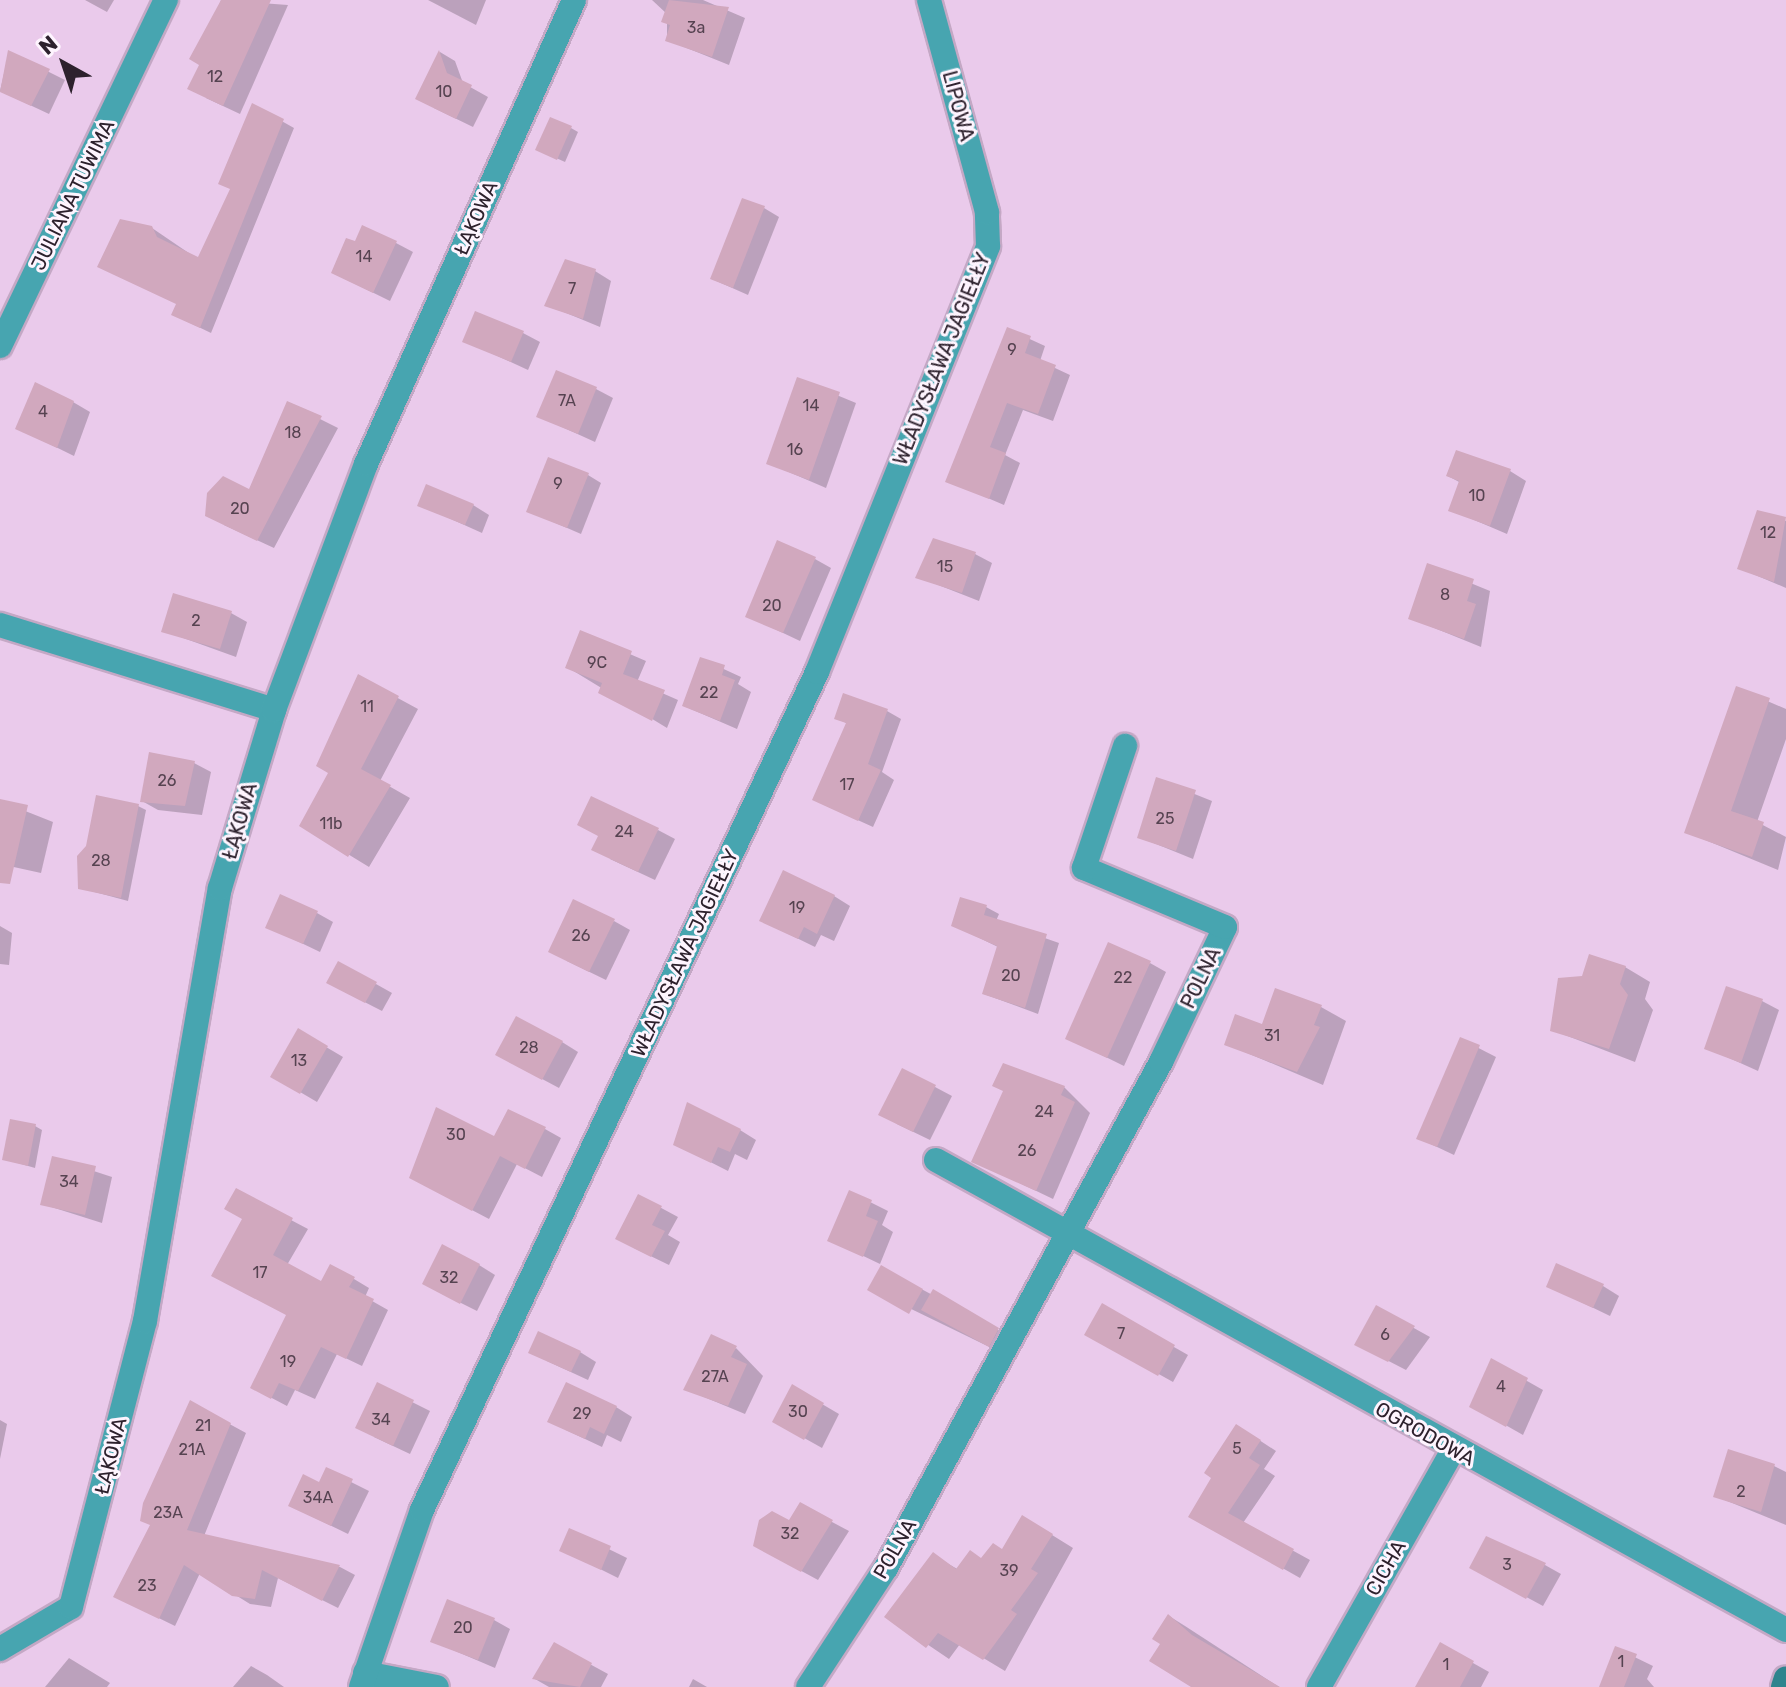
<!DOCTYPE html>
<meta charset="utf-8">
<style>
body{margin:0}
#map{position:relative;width:1786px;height:1687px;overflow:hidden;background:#eacaeb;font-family:Rubik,sans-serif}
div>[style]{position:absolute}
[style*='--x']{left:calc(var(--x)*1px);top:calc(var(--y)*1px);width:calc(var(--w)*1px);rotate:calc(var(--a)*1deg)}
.shadow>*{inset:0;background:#0003}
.building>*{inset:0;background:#d1a8be}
.roads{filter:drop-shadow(2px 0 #c4a8c5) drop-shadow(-2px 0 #c4a8c5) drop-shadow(0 2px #c4a8c5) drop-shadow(0 -2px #c4a8c5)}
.street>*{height:24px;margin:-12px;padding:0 12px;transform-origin:12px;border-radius:12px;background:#47a5b0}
.secondary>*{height:24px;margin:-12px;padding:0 12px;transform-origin:12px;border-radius:12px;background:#2e848d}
span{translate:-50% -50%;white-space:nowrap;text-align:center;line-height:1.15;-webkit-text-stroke:6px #fef4fe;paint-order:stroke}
.number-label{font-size:16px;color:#564351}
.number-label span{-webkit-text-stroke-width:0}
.street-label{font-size:20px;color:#2d212d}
.north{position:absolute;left:24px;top:24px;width:80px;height:80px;-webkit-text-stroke:6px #fef4fe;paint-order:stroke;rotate:320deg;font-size:22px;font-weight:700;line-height:32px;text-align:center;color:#2d212d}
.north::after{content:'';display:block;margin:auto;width:28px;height:36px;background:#2d212d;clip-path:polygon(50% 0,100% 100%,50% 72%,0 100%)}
</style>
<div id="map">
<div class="shadow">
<i style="clip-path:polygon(85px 0,114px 0,107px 12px)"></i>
<i style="clip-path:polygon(221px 0,288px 5px,240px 114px,206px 98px,202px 64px)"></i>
<i style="clip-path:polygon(428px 0,486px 0,476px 25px)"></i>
<i style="clip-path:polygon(652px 0,703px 0,745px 18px,729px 65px,667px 40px,667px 14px)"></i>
<i style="clip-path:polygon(9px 52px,65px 80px,49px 114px,0 91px)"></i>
<i style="clip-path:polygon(440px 52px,455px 61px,463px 83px,488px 97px,473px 127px,434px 108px)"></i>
<i style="clip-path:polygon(253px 105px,294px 128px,211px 333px,184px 320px,152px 228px,199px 260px,232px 190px)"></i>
<i style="clip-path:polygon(571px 128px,578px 132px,565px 162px,545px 153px)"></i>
<i style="clip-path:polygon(764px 208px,779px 217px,748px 295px,712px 279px)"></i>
<i style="clip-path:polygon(396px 243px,413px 252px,390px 301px,333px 273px,356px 244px)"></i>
<i style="clip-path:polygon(595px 271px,611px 281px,600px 327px,547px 305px)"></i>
<i style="clip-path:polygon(1008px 329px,1045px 346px,1040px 361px,1070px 375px,1053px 421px,1023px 410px,1005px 455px,1020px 463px,1004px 505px,948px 481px)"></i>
<i style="clip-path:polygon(523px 333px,540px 342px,528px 370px,465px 341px)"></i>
<i style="clip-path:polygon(798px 379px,856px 403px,826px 488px,768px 463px)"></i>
<i style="clip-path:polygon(596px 389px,613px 398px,595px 442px,538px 416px)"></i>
<i style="clip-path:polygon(73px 402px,90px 412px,74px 456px,17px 428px)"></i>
<i style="clip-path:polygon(288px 403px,338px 428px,274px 548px,224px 525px,250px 492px)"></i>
<i style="clip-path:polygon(1510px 471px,1526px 481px,1507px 534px,1451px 510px,1461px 483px,1448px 476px)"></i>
<i style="clip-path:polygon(588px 475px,601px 483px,581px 534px,528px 511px)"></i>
<i style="clip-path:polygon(420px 505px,473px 505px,489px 515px,482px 533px)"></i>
<i style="clip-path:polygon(1758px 512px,1786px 521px,1786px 588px,1739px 568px)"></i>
<i style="clip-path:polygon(975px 554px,992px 563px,979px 601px,918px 577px)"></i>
<i style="clip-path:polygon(815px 559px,831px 568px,800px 641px,747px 616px)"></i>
<i style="clip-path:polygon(1429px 566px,1490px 591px,1481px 647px,1410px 618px)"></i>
<i style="clip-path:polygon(231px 613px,247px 622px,236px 657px,164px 631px)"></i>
<i style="clip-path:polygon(581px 633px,646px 661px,637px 682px,678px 700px,667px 728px,567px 667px)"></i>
<i style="clip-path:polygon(702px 659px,741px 677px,738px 684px,751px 692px,737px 729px,684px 706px)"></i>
<i style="clip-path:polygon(359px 677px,418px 709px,380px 781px,410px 798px,369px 867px,302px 826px,331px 772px)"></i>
<i style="clip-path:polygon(1737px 688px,1786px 709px,1786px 739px,1757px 822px,1786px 837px,1778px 870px,1686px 832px)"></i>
<i style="clip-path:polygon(887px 711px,901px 719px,882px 772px,894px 780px,873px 827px,829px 807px,848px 724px,837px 718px)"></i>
<i style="clip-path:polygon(194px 763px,211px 772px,202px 815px,158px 810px,142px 801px)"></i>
<i style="clip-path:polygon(1157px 779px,1212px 801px,1193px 859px,1139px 837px)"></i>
<i style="clip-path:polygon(0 801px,53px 822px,41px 873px,0 864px)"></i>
<i style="clip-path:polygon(138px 806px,146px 810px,128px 901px,80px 888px)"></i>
<i style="clip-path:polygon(658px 830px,675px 839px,655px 880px,610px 859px)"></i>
<i style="clip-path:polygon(834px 896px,850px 906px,834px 941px,821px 935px,815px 947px,762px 921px)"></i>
<i style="clip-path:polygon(986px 907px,999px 914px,996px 921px,1059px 943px,1038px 1014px,984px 994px,998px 947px,953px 925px)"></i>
<i style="clip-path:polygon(317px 913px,333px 922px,320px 952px,268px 927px)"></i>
<i style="clip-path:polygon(614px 921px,630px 930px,606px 980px,567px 961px)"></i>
<i style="clip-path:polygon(0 926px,12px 933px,9px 965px,0 964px)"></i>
<i style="clip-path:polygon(1150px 963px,1166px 972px,1124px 1066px,1067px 1038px)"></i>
<i style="clip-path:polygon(1625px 967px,1650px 982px,1645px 999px,1653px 1010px,1635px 1062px,1552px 1030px,1583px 978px)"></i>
<i style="clip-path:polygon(376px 984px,392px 993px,382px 1011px,345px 992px)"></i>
<i style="clip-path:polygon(1762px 1001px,1779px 1010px,1758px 1071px,1707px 1048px)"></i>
<i style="clip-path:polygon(1321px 1007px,1346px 1021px,1323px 1085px,1226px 1044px)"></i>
<i style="clip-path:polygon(299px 1031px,343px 1057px,317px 1102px,273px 1076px)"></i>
<i style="clip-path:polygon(1461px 1039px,1496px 1057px,1454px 1155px,1418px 1138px)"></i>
<i style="clip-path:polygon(562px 1042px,578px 1052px,559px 1088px,514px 1064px)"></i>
<i style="clip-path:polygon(903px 1070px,952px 1096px,930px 1140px,897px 1124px)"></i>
<i style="clip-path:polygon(1064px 1087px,1090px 1113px,1053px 1199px,974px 1161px)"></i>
<i style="clip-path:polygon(35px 1126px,42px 1130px,35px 1168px,4px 1159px)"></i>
<i style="clip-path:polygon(545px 1129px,561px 1138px,542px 1177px,517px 1164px,489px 1219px,428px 1187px,495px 1139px)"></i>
<i style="clip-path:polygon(740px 1130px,756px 1140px,747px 1160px,735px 1154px,728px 1171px,675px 1144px)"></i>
<i style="clip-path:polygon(54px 1158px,112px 1177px,102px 1223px,42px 1204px)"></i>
<i style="clip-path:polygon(236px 1191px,308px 1229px,287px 1265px,322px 1284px,354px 1279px,369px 1288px,365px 1297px,388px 1310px,362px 1366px,337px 1354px,315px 1399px,295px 1390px,287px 1406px,268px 1396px,288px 1315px)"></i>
<i style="clip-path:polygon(850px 1192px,888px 1211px,882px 1225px,893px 1232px,880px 1264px,830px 1240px)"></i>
<i style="clip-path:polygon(639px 1196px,678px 1217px,668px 1235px,680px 1242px,669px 1265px,634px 1248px)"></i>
<i style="clip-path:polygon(479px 1265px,495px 1275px,477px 1311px,441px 1293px)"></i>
<i style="clip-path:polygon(882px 1268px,1015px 1339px,1006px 1355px,870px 1289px)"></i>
<i style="clip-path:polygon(1548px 1286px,1603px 1286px,1619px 1296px,1610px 1316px)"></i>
<i style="clip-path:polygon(1102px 1306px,1188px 1355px,1173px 1382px,1087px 1334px)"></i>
<i style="clip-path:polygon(1376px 1307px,1430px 1337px,1406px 1370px,1373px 1353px)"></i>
<i style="clip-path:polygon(736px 1348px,763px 1376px,745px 1414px,685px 1389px)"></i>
<i style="clip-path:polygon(580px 1352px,596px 1362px,588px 1380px,547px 1361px)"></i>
<i style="clip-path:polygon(1492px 1361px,1543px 1390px,1523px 1435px,1472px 1406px)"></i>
<i style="clip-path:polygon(378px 1385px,430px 1411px,410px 1454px,374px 1437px)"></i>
<i style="clip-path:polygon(793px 1387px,839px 1414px,822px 1448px,774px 1421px)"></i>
<i style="clip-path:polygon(191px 1403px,246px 1433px,204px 1536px,340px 1567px,355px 1575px,338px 1608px,278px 1578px,271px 1607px,250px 1604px,200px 1573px,175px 1626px,132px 1605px)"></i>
<i style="clip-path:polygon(616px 1407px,632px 1417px,621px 1442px,607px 1435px,602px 1447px,566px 1430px)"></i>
<i style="clip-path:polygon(0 1420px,7px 1424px,0 1459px)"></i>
<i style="clip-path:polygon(1253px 1436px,1276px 1451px,1264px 1469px,1275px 1476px,1243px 1523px,1310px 1560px,1300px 1578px,1190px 1516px)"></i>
<i style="clip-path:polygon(1774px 1466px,1786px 1472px,1786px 1525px,1715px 1496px)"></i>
<i style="clip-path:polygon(327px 1470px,369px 1491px,348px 1534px,307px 1514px)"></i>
<i style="clip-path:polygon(800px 1505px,849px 1531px,818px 1580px,772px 1555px)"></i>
<i style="clip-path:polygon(570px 1530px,627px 1558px,618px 1578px,562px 1550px)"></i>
<i style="clip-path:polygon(1044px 1530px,1073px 1548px,1005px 1671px,960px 1644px,949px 1659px,887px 1617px,933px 1555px,959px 1570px)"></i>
<i style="clip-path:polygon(1545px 1565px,1561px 1574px,1543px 1606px,1471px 1567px)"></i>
<i style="clip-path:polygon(1169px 1616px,1185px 1626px,1279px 1687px,1195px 1687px,1163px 1644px)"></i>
<i style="clip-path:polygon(494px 1620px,510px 1629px,495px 1668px,432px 1641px)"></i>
<i style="clip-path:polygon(555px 1645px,608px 1674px,601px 1687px,549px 1687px,535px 1679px)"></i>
<i style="clip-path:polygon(1441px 1645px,1489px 1672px,1481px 1687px,1435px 1687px)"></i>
<i style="clip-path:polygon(1616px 1648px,1653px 1666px,1647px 1679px,1654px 1687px,1601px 1687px)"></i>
<i style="clip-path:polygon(69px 1658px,110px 1683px,107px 1687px,45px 1687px)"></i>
<i style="clip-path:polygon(251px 1666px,267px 1675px,284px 1687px,233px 1687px)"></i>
<i style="clip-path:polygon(693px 1679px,707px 1687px,689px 1687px)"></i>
</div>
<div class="building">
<i style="clip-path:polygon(221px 0,271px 0,223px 106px,187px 89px,199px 65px,189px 59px)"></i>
<i style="clip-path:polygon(669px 0,729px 7px,712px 57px,665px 41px,670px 25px,661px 22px)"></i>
<i style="clip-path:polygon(8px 50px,50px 69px,31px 106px,0 92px)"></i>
<i style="clip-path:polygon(439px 50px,447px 73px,472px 85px,456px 119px,415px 99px)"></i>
<i style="clip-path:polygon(252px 103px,284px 119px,200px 328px,171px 315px,176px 304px,97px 267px,120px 219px,152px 226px,157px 237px,198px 257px,230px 189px,218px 184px)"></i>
<i style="clip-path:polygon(550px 117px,572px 126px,557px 160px,535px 150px)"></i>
<i style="clip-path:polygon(742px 198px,765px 206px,733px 288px,710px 279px)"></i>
<i style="clip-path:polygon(362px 225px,397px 241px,373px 293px,331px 273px,346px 238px,355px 241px)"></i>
<i style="clip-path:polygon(565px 259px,596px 269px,583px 319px,544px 306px)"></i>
<i style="clip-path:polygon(475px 311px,524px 331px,511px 362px,462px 342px)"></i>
<i style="clip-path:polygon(1007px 327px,1031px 336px,1025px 353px,1056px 365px,1038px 414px,1007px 403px,990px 447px,1006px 453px,989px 499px,945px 482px)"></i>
<i style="clip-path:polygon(556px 370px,597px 387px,578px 434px,536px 417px)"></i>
<i style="clip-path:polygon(797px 377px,840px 392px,809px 480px,766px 464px)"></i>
<i style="clip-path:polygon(35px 382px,74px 401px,57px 448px,15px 429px)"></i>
<i style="clip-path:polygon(287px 401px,322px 416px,257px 541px,205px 516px,207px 493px,223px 476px,249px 489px)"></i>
<i style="clip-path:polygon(1456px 450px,1511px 469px,1490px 526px,1448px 511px,1459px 481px,1446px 476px)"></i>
<i style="clip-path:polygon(548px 457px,589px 473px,567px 528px,526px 512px)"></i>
<i style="clip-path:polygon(426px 484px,474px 504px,465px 525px,417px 506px)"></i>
<i style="clip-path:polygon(1757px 510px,1786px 517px,1774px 582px,1737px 569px)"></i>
<i style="clip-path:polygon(933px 538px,976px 552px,962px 593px,915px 578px)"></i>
<i style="clip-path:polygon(777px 540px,816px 557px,783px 633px,745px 617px)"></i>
<i style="clip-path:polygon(1427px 563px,1474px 579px,1467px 601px,1476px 604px,1464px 639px,1408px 619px)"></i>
<i style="clip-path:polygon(173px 593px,232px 611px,220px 649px,161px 632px)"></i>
<i style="clip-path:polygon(580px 630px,632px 651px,623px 674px,665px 690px,652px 721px,598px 693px,602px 683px,565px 668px)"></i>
<i style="clip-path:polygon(700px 657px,725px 665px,722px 675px,735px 680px,720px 721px,682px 706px)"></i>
<i style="clip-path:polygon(358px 674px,399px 696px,361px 769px,391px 785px,348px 857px,299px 826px,328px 773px,316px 766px)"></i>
<i style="clip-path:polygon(1736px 686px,1770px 698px,1731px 811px,1764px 822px,1752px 857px,1684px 833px)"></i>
<i style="clip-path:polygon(843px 693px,888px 709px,868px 764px,881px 770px,858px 821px,812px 800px,846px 723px,834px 719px)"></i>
<i style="clip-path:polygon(149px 752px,195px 761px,185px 806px,140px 802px)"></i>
<i style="clip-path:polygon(1156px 777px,1196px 790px,1176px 851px,1137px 838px)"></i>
<i style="clip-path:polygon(96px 795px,139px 804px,121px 898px,78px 889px,77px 856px,86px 846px)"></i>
<i style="clip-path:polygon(591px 796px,659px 828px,638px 872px,591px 850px,598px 836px,577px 825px)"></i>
<i style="clip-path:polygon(0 799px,28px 805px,10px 884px,0 883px)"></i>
<i style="clip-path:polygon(783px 870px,835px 895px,817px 934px,804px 927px,798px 939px,759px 921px)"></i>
<i style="clip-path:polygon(280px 894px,318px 911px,303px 944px,265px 928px)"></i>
<i style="clip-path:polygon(960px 897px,987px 905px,984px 915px,1047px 934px,1025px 1008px,982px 994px,997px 946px,951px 926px)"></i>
<i style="clip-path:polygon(573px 899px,615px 919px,589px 972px,548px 952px)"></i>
<i style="clip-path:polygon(1108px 942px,1151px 961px,1107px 1058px,1065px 1039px)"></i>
<i style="clip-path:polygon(1589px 954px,1626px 966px,1620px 984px,1628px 995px,1609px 1049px,1550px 1031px,1558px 978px,1582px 976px)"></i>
<i style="clip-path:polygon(338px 961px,377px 982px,365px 1003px,326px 983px)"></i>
<i style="clip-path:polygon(1726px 986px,1763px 999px,1741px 1063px,1704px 1049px)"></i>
<i style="clip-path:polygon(1275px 988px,1322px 1005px,1314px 1025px,1320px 1027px,1297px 1072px,1224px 1045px,1235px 1014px,1262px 1024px)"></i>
<i style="clip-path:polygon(516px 1016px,563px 1041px,542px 1080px,495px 1055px)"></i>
<i style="clip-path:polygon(298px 1028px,328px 1046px,300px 1094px,270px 1077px)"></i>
<i style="clip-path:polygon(1460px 1037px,1480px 1045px,1437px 1147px,1416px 1139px)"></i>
<i style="clip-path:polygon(1003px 1063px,1065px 1086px,1061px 1095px,1075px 1102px,1036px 1191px,971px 1162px,1003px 1091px,992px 1086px)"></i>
<i style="clip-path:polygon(902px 1068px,936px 1085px,913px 1132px,878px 1115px)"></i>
<i style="clip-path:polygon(687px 1102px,741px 1129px,730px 1152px,718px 1147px,711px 1163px,673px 1145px)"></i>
<i style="clip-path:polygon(436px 1107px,494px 1136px,508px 1109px,546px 1127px,525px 1169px,500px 1156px,472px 1211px,409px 1178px)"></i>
<i style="clip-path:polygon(10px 1119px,36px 1124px,28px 1166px,2px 1160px)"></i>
<i style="clip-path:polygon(52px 1156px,96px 1166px,85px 1215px,40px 1205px)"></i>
<i style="clip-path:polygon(236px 1188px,293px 1218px,273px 1255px,321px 1281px,330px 1264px,355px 1277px,349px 1287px,374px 1299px,346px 1359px,321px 1347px,298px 1391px,279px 1383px,271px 1399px,250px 1388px,286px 1315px,211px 1276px,242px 1219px,224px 1209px)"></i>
<i style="clip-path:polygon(849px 1190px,872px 1200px,866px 1216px,878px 1221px,863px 1257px,827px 1241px)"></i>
<i style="clip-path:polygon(638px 1194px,662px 1206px,652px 1225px,665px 1231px,651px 1257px,615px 1239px)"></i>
<i style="clip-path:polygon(442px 1244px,480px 1264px,460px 1304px,422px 1284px)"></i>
<i style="clip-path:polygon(1556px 1263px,1604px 1284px,1593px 1308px,1546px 1287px)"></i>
<i style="clip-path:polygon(881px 1265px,923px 1289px,909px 1314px,867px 1290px)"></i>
<i style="clip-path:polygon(933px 1289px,999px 1328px,989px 1347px,921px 1310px)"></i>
<i style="clip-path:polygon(1102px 1303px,1175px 1345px,1158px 1376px,1084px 1335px)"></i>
<i style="clip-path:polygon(1376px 1305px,1415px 1326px,1388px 1362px,1354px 1345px)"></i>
<i style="clip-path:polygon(538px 1331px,581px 1351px,571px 1372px,528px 1353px)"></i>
<i style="clip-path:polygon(711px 1334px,737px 1346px,731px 1357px,747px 1364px,728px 1406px,683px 1390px)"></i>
<i style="clip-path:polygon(1491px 1358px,1528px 1378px,1506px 1427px,1469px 1407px)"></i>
<i style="clip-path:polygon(377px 1382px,414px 1400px,393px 1446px,355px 1428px)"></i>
<i style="clip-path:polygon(566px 1382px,617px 1406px,604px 1434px,590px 1427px,585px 1439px,547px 1422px)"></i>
<i style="clip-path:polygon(792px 1384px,824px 1403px,804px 1440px,772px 1422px)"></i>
<i style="clip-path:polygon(190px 1400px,231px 1423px,187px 1530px,340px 1565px,322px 1601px,262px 1570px,255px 1599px,232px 1596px,184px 1565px,159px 1619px,113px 1597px,150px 1525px,140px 1521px,143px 1503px)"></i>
<i style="clip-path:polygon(1236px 1424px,1261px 1440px,1249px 1458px,1260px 1465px,1228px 1513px,1294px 1549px,1283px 1570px,1188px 1517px,1211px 1478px,1204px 1473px)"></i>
<i style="clip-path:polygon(1728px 1449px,1775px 1464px,1761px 1512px,1713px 1497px)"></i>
<i style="clip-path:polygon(326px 1467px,353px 1479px,331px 1526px,288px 1506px,303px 1474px,319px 1482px)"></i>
<i style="clip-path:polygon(800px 1502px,833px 1520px,801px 1572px,753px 1546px,759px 1520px,772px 1511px,789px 1520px)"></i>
<i style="clip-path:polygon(1022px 1515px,1053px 1534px,1031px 1569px,1038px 1573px,1011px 1610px,1017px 1614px,983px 1660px,938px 1633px,926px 1648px,884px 1617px,933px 1552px,956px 1569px,970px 1550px,981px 1558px,993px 1543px,1002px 1549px)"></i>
<i style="clip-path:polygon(569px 1528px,611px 1546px,601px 1570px,559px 1551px)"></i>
<i style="clip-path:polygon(1486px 1536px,1546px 1563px,1526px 1599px,1469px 1568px)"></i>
<i style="clip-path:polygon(447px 1599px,495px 1618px,478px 1660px,430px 1642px)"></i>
<i style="clip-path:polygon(1168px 1614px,1192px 1635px,1280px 1687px,1191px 1687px,1149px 1661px,1160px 1644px,1152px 1639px)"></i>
<i style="clip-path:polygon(554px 1642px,592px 1663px,580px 1687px,532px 1679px)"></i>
<i style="clip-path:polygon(1440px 1642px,1474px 1661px,1460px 1687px,1415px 1687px)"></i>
<i style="clip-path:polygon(1615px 1646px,1637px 1654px,1624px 1687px,1599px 1687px)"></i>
</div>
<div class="roads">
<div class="street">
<i style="--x:0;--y:346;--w:384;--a:-64.4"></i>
<i style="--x:0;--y:625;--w:287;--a:17.2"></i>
<i style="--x:936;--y:1160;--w:971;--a:28.94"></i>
<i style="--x:0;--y:1649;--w:82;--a:-30.6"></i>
<i style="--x:71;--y:1607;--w:295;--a:-75.5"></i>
<i style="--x:145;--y:1321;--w:439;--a:-80.2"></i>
<i style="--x:220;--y:888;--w:186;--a:-73.1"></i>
<i style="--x:274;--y:710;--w:263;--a:-69.5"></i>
<i style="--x:366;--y:464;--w:508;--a:-65.85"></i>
<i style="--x:365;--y:1673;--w:73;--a:11"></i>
<i style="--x:361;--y:1687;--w:187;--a:-71"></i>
<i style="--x:422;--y:1510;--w:926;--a:-64.76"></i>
<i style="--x:817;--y:672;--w:459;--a:-68.1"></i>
<i style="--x:988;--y:246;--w:34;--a:-92"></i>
<i style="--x:987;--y:212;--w:220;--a:-105.3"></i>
<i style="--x:808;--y:1687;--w:142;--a:-56.8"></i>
<i style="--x:886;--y:1568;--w:576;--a:-61.48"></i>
<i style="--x:1161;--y:1062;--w:149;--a:-64.6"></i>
<i style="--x:1225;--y:927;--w:153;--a:-157.3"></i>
<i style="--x:1084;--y:868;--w:129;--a:-71.4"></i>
<i style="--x:1319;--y:1687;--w:272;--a:-60.5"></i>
</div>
<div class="secondary">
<i style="--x:1783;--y:1687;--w:9;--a:-72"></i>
</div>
</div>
<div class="number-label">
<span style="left:696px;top:28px">3a</span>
<span style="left:215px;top:77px">12</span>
<span style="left:444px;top:92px">10</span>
<span style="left:364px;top:257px">14</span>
<span style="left:572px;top:289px">7</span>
<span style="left:1012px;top:350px">9</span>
<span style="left:567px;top:401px">7A</span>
<span style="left:811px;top:406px">14</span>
<span style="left:43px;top:412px">4</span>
<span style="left:293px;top:433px">18</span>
<span style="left:795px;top:450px">16</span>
<span style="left:558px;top:484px">9</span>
<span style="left:1477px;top:496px">10</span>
<span style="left:240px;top:509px">20</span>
<span style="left:1768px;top:533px">12</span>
<span style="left:945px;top:567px">15</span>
<span style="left:1445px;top:595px">8</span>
<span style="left:772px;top:606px">20</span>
<span style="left:196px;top:621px">2</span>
<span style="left:597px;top:663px">9C</span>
<span style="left:709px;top:693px">22</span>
<span style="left:367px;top:707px">11</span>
<span style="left:167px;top:781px">26</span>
<span style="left:847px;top:785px">17</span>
<span style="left:1165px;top:819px">25</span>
<span style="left:331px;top:824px">11b</span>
<span style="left:624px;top:832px">24</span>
<span style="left:101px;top:861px">28</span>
<span style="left:797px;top:908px">19</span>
<span style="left:581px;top:936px">26</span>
<span style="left:1011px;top:976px">20</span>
<span style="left:1123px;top:978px">22</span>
<span style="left:1272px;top:1036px">31</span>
<span style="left:529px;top:1048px">28</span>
<span style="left:299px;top:1061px">13</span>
<span style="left:1044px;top:1112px">24</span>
<span style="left:456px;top:1135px">30</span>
<span style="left:1027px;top:1151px">26</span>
<span style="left:69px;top:1182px">34</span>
<span style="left:260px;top:1273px">17</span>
<span style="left:449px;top:1278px">32</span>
<span style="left:1121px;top:1334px">7</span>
<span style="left:1385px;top:1335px">6</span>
<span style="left:288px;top:1362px">19</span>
<span style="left:715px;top:1377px">27A</span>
<span style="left:1501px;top:1387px">4</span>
<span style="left:798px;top:1412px">30</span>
<span style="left:582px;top:1414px">29</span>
<span style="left:381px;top:1420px">34</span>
<span style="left:203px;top:1426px">21</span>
<span style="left:1237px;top:1449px">5</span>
<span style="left:192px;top:1450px">21A</span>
<span style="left:1741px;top:1492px">2</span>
<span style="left:318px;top:1498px">34A</span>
<span style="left:168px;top:1513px">23A</span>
<span style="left:790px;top:1534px">32</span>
<span style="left:1507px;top:1565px">3</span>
<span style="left:1009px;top:1571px">39</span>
<span style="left:147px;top:1586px">23</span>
<span style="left:463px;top:1628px">20</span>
<span style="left:1621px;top:1662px">1</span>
<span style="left:1446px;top:1665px">1</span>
</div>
<div class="street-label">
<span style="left:958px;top:106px;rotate:75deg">LIPOWA</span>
<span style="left:73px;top:195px;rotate:-64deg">JULIANA TUWIMA</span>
<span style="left:476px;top:218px;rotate:-66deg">ŁĄKOWA</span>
<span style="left:942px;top:359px;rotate:-68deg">WŁADYSŁAWA JAGIEŁŁY</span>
<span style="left:240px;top:821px;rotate:-74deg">ŁĄKOWA</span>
<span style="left:685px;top:953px;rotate:-65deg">WŁADYSŁAWA JAGIEŁŁY</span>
<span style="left:1201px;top:978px;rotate:-64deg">POLNA</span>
<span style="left:1425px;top:1434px;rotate:29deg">OGRODOWA</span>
<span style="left:111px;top:1456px;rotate:-76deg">ŁĄKOWA</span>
<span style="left:895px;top:1549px;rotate:-60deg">POLNA</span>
<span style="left:1386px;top:1568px;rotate:-60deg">CICHA</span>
</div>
<div class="north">N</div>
</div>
